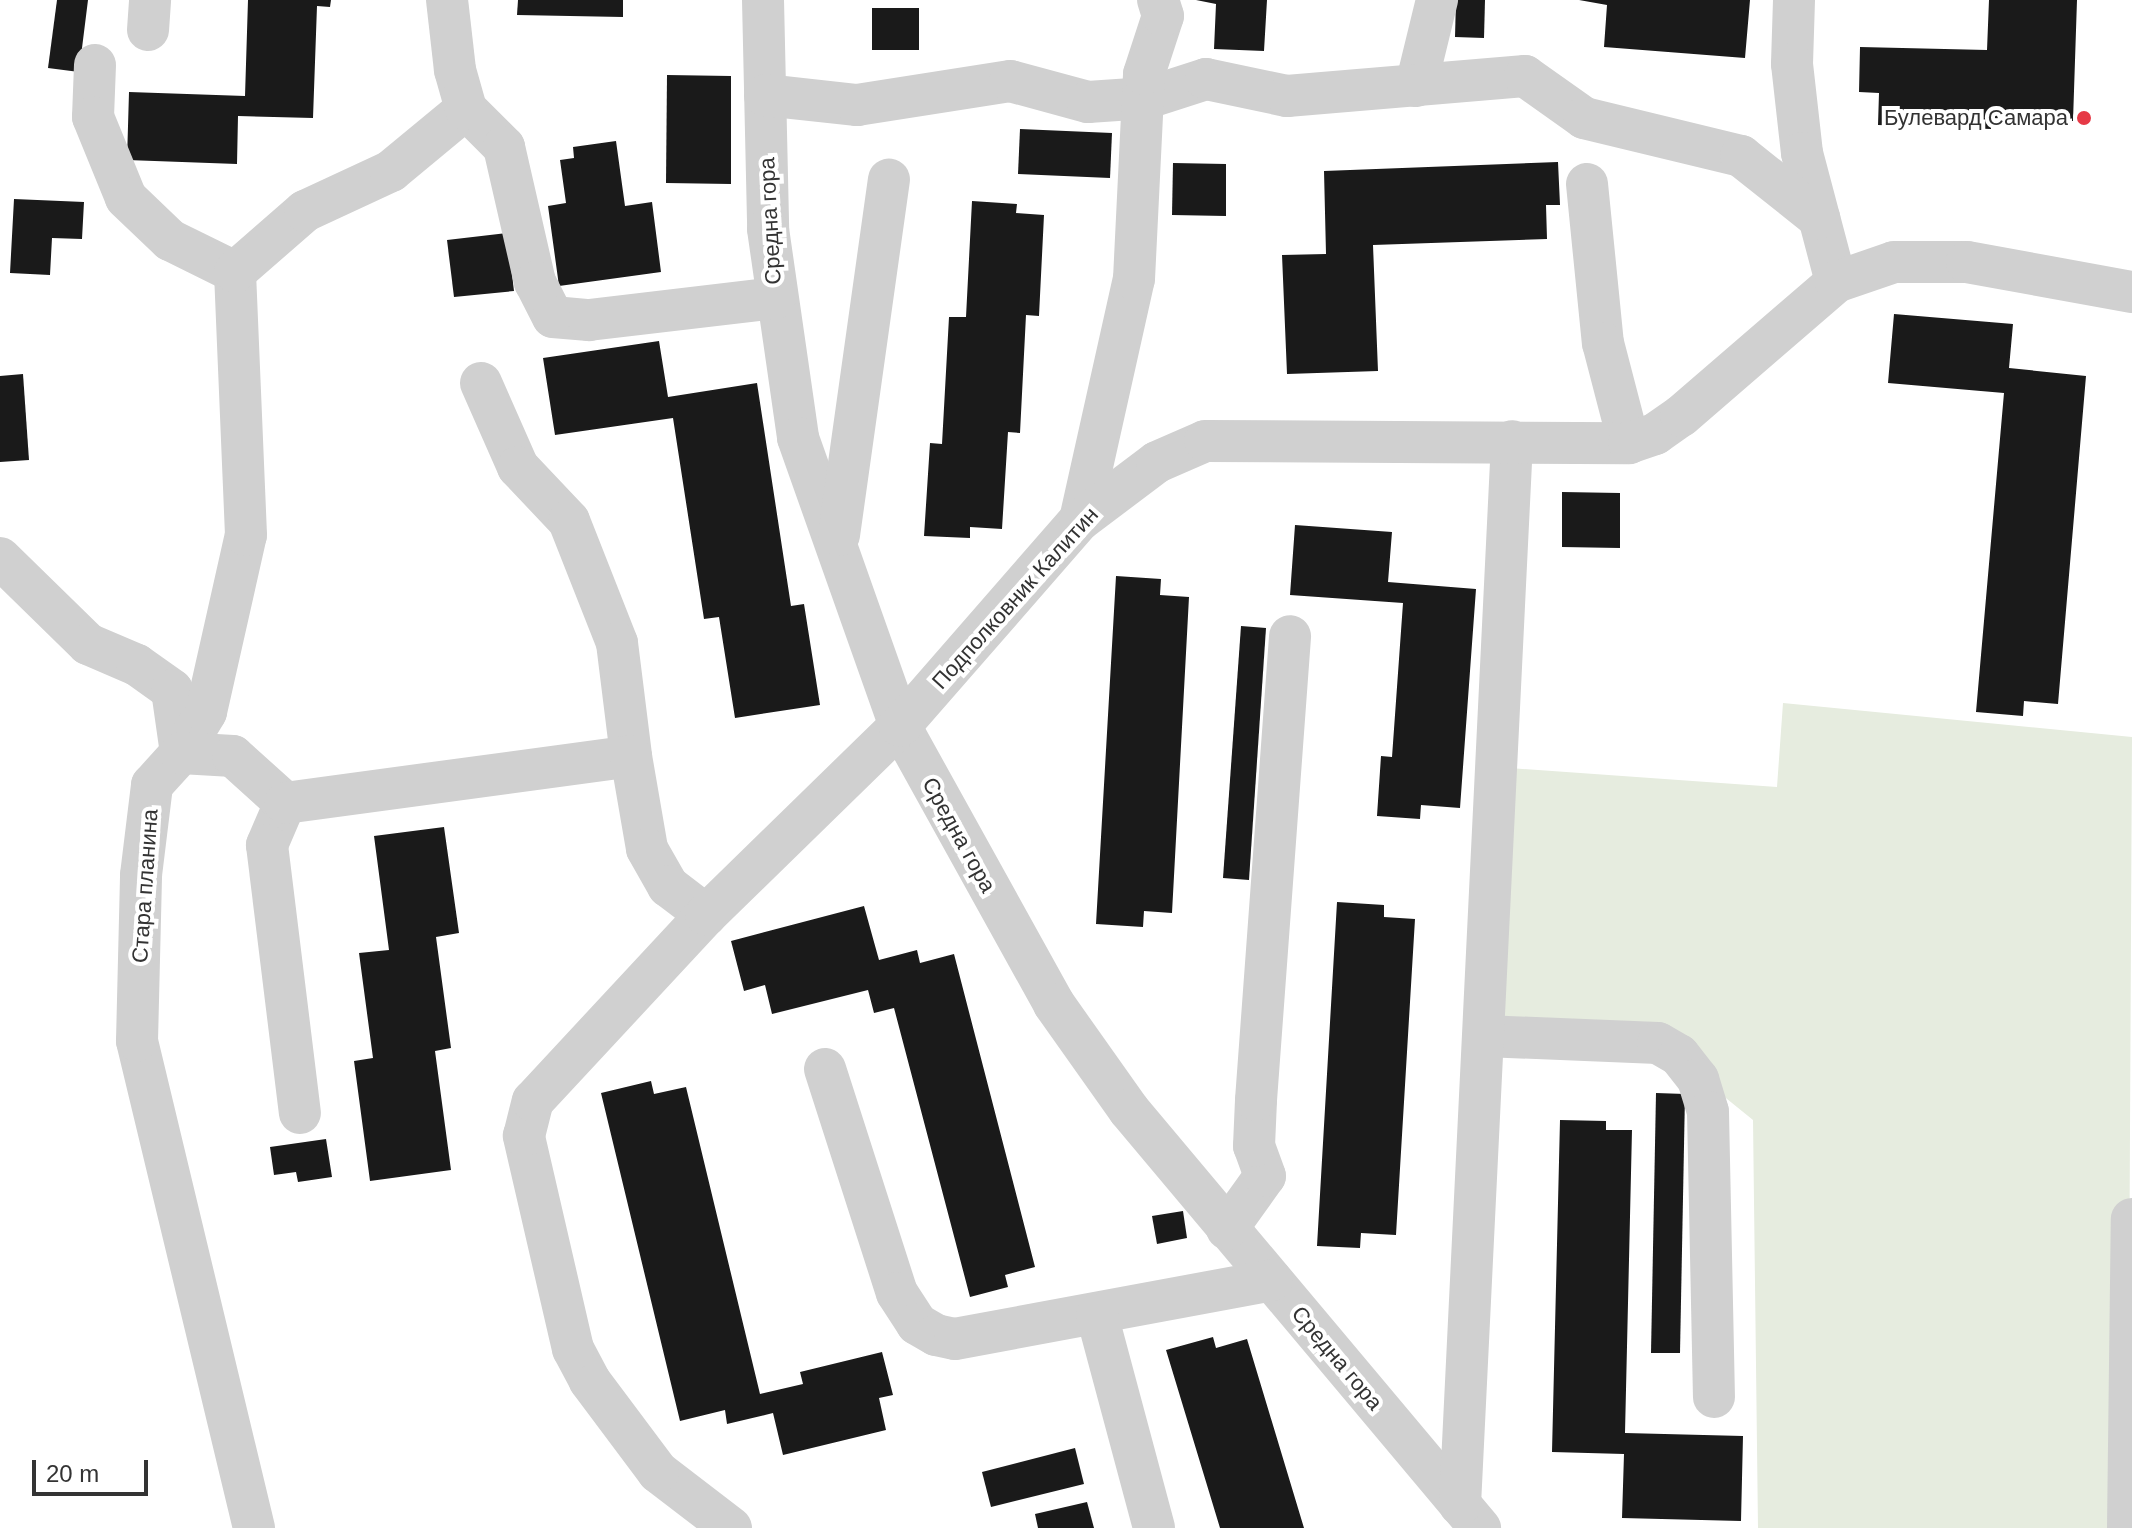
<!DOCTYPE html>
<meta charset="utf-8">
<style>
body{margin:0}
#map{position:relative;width:2132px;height:1528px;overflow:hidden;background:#fff;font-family:Arial,sans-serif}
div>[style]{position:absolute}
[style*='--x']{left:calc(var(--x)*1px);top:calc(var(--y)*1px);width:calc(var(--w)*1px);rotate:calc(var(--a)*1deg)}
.green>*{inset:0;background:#e6ecdf}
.building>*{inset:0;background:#1a1a1a}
.minor>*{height:42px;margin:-21px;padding:0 21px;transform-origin:21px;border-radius:21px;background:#d0d0d0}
.dots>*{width:22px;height:22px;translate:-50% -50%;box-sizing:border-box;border:4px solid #fff;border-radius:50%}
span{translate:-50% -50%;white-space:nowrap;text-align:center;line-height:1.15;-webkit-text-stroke:8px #fff;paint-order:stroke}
.poi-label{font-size:22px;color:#333}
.right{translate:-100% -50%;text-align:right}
.street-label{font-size:22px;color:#333}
.scale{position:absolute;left:32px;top:1460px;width:116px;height:36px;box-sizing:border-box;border:4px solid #333;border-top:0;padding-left:10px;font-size:24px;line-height:28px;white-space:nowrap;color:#333;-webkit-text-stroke:6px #fff;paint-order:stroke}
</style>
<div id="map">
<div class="green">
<i style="clip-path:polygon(1783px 703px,2132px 737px,2128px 1528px,1758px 1528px,1753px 1120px,1658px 1043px,1484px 1036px,1496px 767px,1777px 787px)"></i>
</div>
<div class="building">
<i style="clip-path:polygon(57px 0,88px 0,79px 72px,48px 68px)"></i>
<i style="clip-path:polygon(248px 0,331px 0,330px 7px,317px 6px,313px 118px,238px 116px,237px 164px,127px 160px,129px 92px,245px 96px)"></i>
<i style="clip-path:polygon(518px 0,623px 0,623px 17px,517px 15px)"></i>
<i style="clip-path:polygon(1196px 0,1267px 0,1264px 51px,1214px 49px,1216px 4px)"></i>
<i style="clip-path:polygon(1456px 0,1485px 0,1484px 38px,1455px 37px)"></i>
<i style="clip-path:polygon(1579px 0,1750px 0,1745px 58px,1604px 47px,1607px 5px)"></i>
<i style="clip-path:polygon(1989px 0,2077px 0,2073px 121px,1991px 118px,1991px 129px,1878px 125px,1879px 93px,1859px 92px,1860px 47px,1987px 50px)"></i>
<i style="clip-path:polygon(872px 8px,919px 8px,919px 50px,872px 50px)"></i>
<i style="clip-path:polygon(667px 75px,731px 76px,731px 184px,666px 183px)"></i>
<i style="clip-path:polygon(1020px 129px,1112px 133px,1110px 178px,1018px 174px)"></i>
<i style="clip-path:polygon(616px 141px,625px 206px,652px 202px,661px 272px,559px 286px,548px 206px,566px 203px,560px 160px,574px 158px,573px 147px)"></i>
<i style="clip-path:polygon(1558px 162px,1560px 205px,1546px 205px,1547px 239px,1373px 245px,1378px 371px,1287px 374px,1282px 255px,1326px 254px,1324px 171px)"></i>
<i style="clip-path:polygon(1173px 163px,1226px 164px,1226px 216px,1172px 215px)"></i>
<i style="clip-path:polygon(14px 199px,84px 202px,82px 239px,52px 238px,50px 275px,10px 273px)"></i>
<i style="clip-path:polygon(972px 201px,1017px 204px,1016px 213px,1044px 215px,1039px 316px,1026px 315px,1020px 433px,1008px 432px,1002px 529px,970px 527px,970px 538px,924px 536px,930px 443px,942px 444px,949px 317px,966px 317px)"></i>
<i style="clip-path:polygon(507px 233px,514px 291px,454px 297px,447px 240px)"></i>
<i style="clip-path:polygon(1894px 314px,2013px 324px,2009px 368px,2086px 376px,2058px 704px,2024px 701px,2023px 716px,1976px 712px,2004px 393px,1888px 383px)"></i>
<i style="clip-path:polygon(659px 341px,668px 397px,757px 383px,791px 606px,804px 604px,820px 705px,735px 718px,719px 617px,704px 619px,673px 418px,555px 435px,543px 358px)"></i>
<i style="clip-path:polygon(23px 374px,29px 460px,0 462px,0 376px)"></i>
<i style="clip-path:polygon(1562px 492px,1620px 493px,1620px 548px,1562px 547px)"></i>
<i style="clip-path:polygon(1295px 525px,1392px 532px,1388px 582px,1476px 589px,1460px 808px,1421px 805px,1420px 819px,1377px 816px,1381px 756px,1392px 757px,1403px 603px,1290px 595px)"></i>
<i style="clip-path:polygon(1116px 576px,1161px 579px,1160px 595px,1189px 597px,1172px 913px,1144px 911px,1143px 927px,1096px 924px)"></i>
<i style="clip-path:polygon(1241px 626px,1266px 628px,1249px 880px,1223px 878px)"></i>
<i style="clip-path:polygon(444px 827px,459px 933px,436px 937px,451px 1048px,435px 1051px,451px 1170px,370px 1181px,354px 1061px,373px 1058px,359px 953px,389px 950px,374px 836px)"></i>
<i style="clip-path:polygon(1337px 902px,1384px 905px,1384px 917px,1415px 919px,1396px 1235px,1361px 1233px,1360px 1248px,1317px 1246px)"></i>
<i style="clip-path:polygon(864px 906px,879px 960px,917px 950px,920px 963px,954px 954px,1035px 1267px,1005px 1275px,1008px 1287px,970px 1297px,894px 1008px,874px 1013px,868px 990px,772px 1014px,765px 985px,744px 991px,731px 941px)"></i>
<i style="clip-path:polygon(651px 1081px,654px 1094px,686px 1087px,760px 1394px,803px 1384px,800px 1372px,882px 1352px,893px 1395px,879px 1398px,886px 1430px,783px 1455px,773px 1413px,727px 1424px,725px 1410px,680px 1421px,601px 1093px)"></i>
<i style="clip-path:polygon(1656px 1093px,1685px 1094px,1680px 1353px,1651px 1353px)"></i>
<i style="clip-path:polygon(1560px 1120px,1606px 1121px,1606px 1130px,1632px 1130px,1625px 1433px,1743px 1436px,1741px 1521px,1622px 1518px,1624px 1454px,1552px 1452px)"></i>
<i style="clip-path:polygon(326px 1139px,332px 1177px,298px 1182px,296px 1172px,274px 1175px,270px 1147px)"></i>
<i style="clip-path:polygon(1183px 1211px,1187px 1238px,1157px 1244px,1152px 1216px)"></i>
<i style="clip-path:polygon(1213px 1337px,1216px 1348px,1247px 1339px,1304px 1528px,1220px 1528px,1166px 1350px)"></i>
<i style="clip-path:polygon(1075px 1448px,1084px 1484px,991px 1507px,982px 1472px)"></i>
<i style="clip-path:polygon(1087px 1502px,1094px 1528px,1038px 1528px,1035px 1514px)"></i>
</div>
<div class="minor">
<i style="--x:763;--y:0;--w:229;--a:88.7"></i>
<i style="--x:768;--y:229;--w:211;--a:81.8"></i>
<i style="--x:798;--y:438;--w:306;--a:70.5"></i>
<i style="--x:900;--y:726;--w:318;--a:61"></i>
<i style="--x:1054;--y:1004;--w:130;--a:54.7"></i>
<i style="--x:1129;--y:1110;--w:546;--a:49.98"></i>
<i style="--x:1794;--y:0;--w:64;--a:91.8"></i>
<i style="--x:1792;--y:64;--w:90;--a:83.6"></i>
<i style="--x:1802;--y:153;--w:133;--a:75.2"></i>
<i style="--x:148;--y:30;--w:30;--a:-86"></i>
<i style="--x:95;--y:65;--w:52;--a:92.2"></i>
<i style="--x:93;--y:117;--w:87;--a:67.8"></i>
<i style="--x:126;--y:198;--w:61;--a:43.7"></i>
<i style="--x:170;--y:240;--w:72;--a:26.2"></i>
<i style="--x:1416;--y:86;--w:89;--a:-76.3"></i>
<i style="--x:765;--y:95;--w:93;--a:6.2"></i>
<i style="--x:857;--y:105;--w:155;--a:-8.9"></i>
<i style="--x:1010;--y:81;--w:81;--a:15.1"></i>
<i style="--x:1088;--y:102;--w:59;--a:-3.9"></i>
<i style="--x:1147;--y:98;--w:62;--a:-17.9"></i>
<i style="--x:1206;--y:79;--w:83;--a:11.9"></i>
<i style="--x:1287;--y:96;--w:239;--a:-4.8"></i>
<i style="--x:1525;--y:76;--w:72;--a:35.4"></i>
<i style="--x:1584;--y:118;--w:162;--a:13.6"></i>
<i style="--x:1741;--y:156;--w:100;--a:38.5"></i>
<i style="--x:466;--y:109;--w:54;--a:45"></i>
<i style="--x:504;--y:147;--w:139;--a:77.1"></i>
<i style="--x:535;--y:282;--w:39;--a:63"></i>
<i style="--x:553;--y:317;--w:36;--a:5"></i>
<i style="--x:589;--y:320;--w:187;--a:-6.7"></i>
<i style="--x:1587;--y:184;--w:160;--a:84.3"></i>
<i style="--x:1603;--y:343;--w:103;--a:75.4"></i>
<i style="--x:481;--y:383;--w:92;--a:66.2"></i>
<i style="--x:518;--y:467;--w:74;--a:46.6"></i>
<i style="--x:569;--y:521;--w:131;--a:68.5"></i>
<i style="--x:617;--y:643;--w:114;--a:82.9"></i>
<i style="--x:1080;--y:520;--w:247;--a:-77.4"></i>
<i style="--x:1134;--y:279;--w:205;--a:-87.2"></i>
<i style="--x:1144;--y:74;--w:61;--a:-71.9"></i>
<i style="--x:1163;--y:16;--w:17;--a:-107"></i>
<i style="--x:839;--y:535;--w:359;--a:-82"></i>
<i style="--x:0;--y:558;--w:123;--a:44.3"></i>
<i style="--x:88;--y:644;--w:53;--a:23.2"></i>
<i style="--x:137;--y:665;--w:43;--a:35.5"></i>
<i style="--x:172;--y:690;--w:64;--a:81.9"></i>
<i style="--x:181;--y:753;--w:48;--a:-58.6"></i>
<i style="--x:206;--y:712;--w:181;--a:-77.3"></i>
<i style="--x:246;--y:535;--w:263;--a:-92.4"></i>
<i style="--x:235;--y:272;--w:93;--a:-41.1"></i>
<i style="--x:305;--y:211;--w:95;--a:-24.9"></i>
<i style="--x:391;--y:171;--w:97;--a:-39.6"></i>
<i style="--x:466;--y:109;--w:41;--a:-105.8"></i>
<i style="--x:455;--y:70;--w:70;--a:-96.5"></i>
<i style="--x:285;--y:803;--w:46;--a:113.2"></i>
<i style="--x:267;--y:845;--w:270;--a:83"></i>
<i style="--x:1484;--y:1036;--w:174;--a:2.3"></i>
<i style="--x:1658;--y:1043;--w:24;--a:30"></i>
<i style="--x:1679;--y:1055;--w:31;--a:52"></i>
<i style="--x:1698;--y:1079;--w:34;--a:73"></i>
<i style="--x:1708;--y:1112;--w:285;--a:88.8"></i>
<i style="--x:825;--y:1069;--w:235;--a:72.2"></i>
<i style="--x:897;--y:1293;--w:37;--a:57"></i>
<i style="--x:917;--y:1324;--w:22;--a:30"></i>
<i style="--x:936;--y:1335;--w:19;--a:12"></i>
<i style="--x:955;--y:1339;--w:322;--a:-10.5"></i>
<i style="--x:1227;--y:1229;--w:65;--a:-54.4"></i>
<i style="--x:1265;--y:1176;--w:32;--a:-110"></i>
<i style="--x:1254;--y:1146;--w:46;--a:-87.5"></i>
<i style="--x:1256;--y:1100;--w:465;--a:-85.8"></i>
<i style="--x:1097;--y:1315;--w:220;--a:75"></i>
<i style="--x:1460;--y:1505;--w:1065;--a:-87.2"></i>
<i style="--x:254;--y:1528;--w:501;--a:-103.51"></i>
<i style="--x:137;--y:1041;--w:166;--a:-88.6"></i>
<i style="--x:141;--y:875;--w:91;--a:-83"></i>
<i style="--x:152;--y:785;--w:43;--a:-47.8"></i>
<i style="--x:181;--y:753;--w:52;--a:3.3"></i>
<i style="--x:233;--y:756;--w:70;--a:42.1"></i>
<i style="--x:285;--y:803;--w:349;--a:-7.7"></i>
<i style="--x:631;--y:756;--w:94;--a:80.2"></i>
<i style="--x:647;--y:849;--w:43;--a:60.4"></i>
<i style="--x:668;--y:886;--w:48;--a:37.3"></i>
<i style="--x:731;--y:1528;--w:92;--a:-142.5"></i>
<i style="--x:658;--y:1472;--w:114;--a:-126.8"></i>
<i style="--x:590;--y:1381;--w:36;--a:-118"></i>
<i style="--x:573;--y:1349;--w:219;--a:-103"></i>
<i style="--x:524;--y:1136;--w:36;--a:-76"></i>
<i style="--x:533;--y:1101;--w:254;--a:-47.1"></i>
<i style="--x:706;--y:915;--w:271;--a:-44.3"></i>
<i style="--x:900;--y:726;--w:274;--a:-48.9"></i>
<i style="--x:1080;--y:520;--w:96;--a:-37"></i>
<i style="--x:1157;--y:462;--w:52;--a:-23.6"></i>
<i style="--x:1205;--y:441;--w:424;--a:0.3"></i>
<i style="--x:1629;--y:443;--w:28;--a:-19"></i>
<i style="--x:1655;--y:434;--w:32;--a:-35"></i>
<i style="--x:1681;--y:416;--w:205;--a:-40.8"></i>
<i style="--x:1836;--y:282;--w:61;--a:-19"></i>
<i style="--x:1894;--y:262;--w:73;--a:0"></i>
<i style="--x:1967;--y:262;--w:168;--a:10.3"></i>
<i style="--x:2128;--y:1528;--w:309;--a:-89.3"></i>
</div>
<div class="dots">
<i style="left:2084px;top:118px;background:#e63946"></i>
</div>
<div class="poi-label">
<span class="right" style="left:2068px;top:118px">Булевард Самара</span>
</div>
<div class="street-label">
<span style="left:770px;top:221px;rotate:-93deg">Средна гора</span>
<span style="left:1015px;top:598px;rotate:-48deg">Подполковник Калитин</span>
<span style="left:959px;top:835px;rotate:61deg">Средна гора</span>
<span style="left:145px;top:886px;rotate:-86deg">Стара планина</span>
<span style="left:1337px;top:1358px;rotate:50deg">Средна гора</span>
</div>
<div class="scale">20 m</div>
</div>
